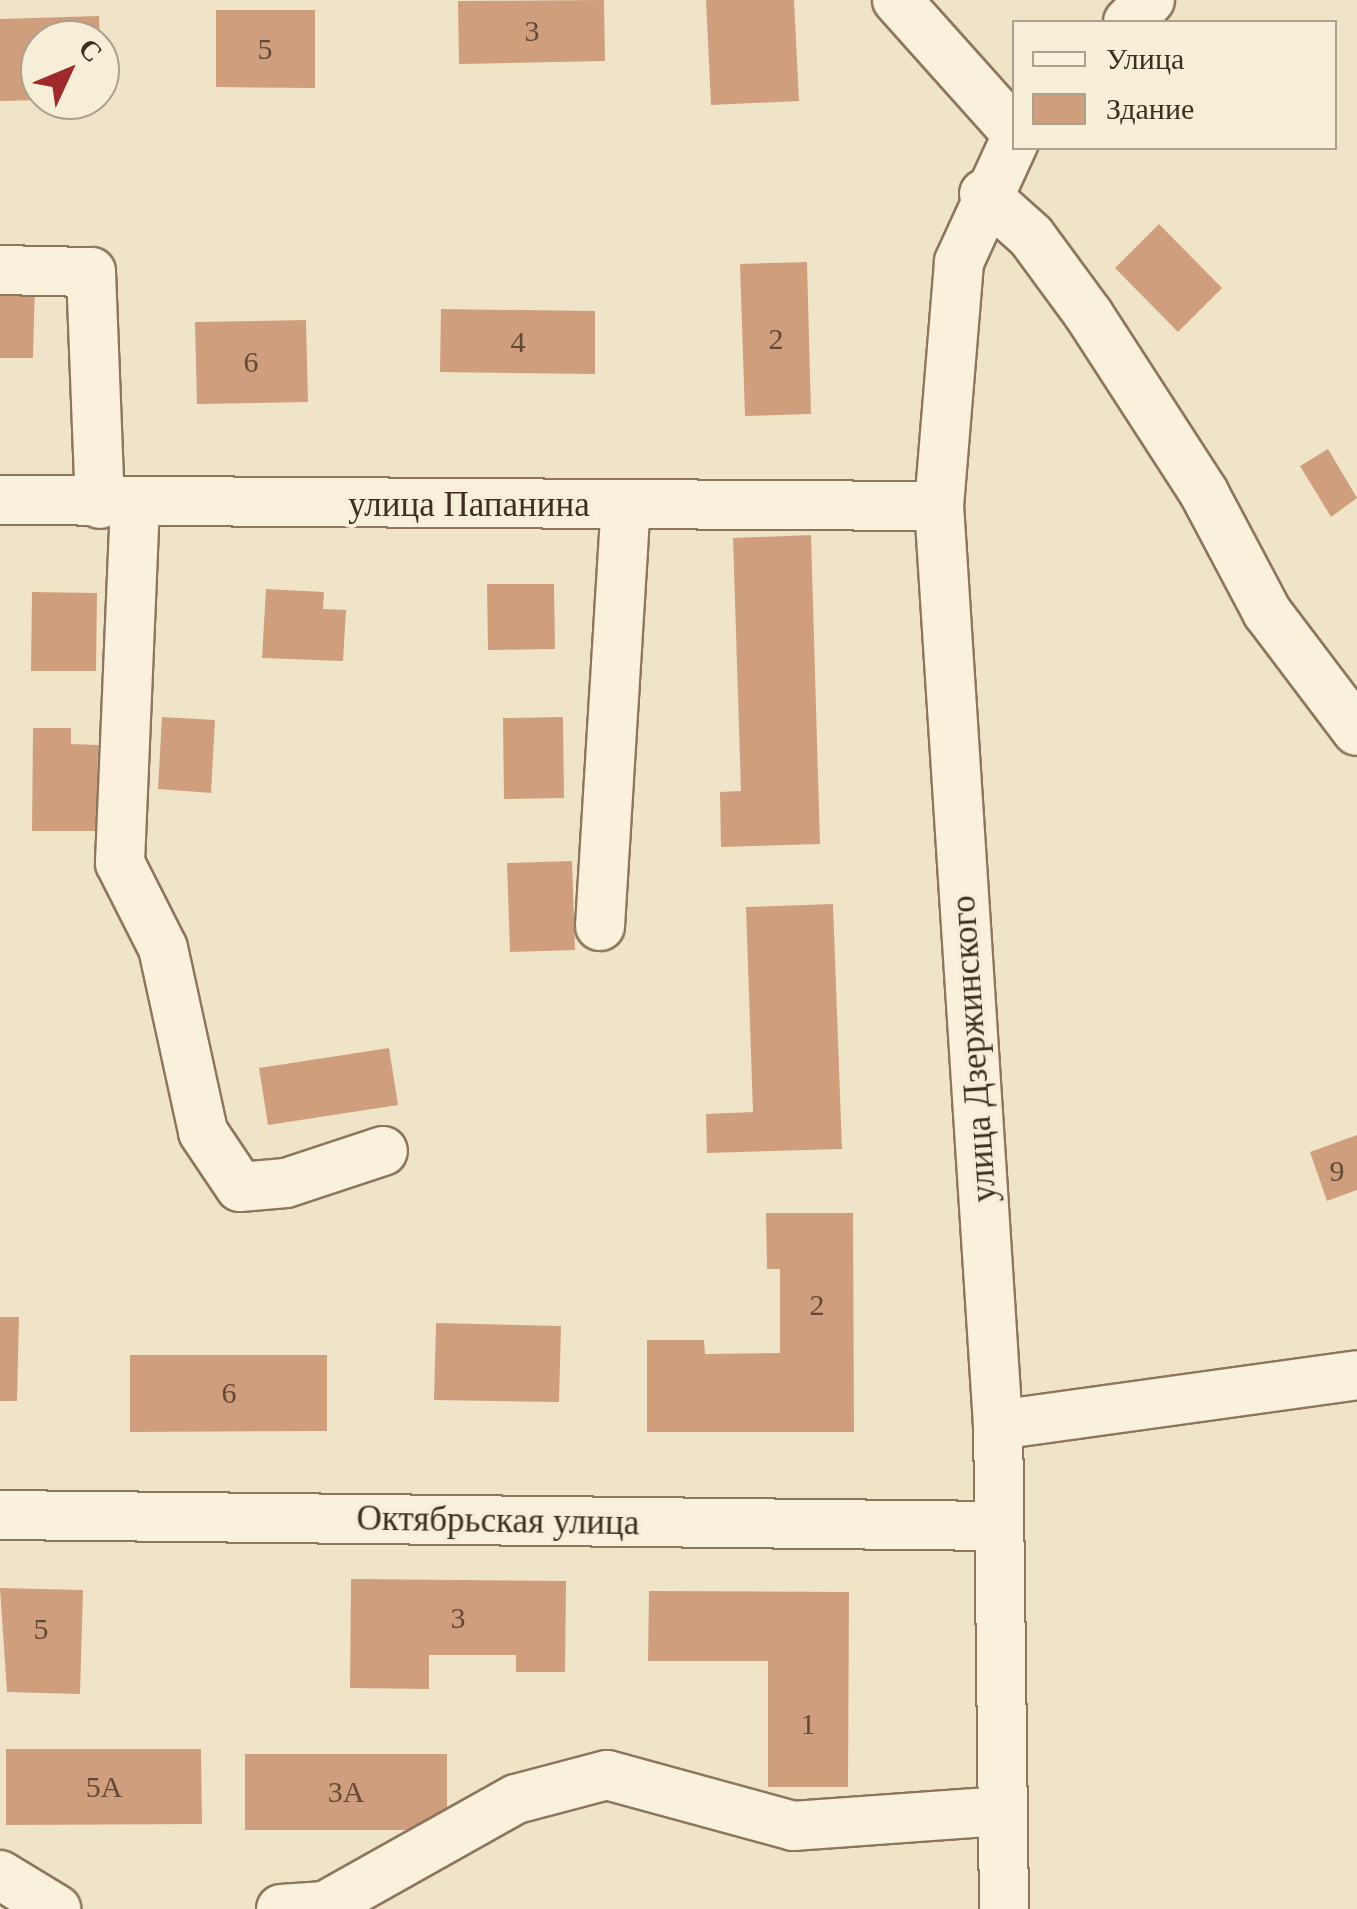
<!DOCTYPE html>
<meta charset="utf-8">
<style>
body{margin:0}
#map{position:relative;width:1357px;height:1909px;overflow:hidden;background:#f0e4c8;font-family:"Times New Roman",serif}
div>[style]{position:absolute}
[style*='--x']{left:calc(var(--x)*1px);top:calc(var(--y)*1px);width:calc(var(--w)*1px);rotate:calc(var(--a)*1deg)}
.building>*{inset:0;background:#cf9f7d}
.roads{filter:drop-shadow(2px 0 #8d765c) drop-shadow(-2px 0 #8d765c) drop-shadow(0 2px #8d765c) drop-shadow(0 -2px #8d765c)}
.minor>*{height:48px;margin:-24px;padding:0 24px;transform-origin:24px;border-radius:24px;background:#faf1dc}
span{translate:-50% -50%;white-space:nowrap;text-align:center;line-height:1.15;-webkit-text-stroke:8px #f7eed8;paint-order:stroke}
.number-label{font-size:30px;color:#624a37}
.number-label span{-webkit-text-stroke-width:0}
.street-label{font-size:35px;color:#3d2e20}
.legend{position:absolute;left:1012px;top:20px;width:325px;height:130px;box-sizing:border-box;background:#f7eed8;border:2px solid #ada18e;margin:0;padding:12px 18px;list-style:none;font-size:30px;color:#3d2e20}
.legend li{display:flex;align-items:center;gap:20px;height:50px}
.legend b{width:50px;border:2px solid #ada18e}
.north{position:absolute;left:20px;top:20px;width:100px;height:100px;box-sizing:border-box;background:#f7eed8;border:2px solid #ada18e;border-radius:50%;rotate:46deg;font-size:28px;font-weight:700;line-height:40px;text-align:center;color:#3d2e20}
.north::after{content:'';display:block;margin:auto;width:35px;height:45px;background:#9e2a2b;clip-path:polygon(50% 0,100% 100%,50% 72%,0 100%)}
</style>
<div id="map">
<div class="building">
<i style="clip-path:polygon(604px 0,605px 61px,459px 64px,458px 1px)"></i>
<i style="clip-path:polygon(706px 0,794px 0,799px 101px,711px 105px)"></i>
<i style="clip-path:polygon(216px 10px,315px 10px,315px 88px,216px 87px)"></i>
<i style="clip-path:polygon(99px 16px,100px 40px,40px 40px,40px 100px,0 101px,0 19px)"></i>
<i style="clip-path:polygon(1159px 224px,1222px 288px,1178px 332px,1115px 268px)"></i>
<i style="clip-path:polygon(807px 262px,811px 414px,745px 416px,740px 264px)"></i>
<i style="clip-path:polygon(0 282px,35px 282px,33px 358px,0 358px)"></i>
<i style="clip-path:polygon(441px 309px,595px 311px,595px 374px,440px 372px)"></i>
<i style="clip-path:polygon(306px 320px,308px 402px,197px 404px,195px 322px)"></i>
<i style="clip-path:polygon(1328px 449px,1357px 498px,1331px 517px,1300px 466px)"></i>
<i style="clip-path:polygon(811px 535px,820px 844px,721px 847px,720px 792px,741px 791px,733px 538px)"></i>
<i style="clip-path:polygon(487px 584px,554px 584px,555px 649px,488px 650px)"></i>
<i style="clip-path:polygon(266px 589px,324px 592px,323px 609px,346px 610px,343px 661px,262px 658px)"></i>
<i style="clip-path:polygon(32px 592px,97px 593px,96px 671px,31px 671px)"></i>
<i style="clip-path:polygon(162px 717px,215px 720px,211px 793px,158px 789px)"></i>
<i style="clip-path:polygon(563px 717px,564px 798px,504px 799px,503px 718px)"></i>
<i style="clip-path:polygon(33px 728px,71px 728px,71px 744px,98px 745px,97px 831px,32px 831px)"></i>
<i style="clip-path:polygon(572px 861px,575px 950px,510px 952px,507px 863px)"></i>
<i style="clip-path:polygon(833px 904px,842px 1149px,707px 1153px,706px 1114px,753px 1112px,746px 907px)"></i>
<i style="clip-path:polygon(389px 1048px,398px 1105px,268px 1125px,259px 1068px)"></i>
<i style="clip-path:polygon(1357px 1135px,1357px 1190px,1327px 1201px,1310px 1152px)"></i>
<i style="clip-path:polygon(766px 1213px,853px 1213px,854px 1432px,647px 1432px,647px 1340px,704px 1340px,705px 1354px,780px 1353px,780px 1269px,767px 1269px)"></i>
<i style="clip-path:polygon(0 1317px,19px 1317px,17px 1401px,0 1401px)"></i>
<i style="clip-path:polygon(436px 1323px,561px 1326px,559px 1402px,434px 1400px)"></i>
<i style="clip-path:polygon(130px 1355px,327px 1355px,327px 1431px,130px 1432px)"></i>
<i style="clip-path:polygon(351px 1579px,566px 1581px,565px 1672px,516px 1672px,516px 1655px,429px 1655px,429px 1689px,350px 1688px)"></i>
<i style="clip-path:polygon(0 1588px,83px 1590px,80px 1694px,7px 1692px)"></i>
<i style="clip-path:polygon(649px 1591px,849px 1592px,848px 1787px,768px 1787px,768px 1661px,648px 1661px)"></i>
<i style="clip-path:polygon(6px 1749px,201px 1749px,202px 1824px,6px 1825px)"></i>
<i style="clip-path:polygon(245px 1754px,447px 1754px,447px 1830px,245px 1830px)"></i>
</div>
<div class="roads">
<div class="minor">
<i style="--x:897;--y:0;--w:176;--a:48.2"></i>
<i style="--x:1128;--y:22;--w:31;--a:-45"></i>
<i style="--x:984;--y:194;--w:63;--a:41.8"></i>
<i style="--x:1031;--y:236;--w:98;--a:53.7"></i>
<i style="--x:1089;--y:315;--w:212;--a:57.1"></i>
<i style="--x:1204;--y:493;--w:135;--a:62.1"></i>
<i style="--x:1267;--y:612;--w:149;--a:52.9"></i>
<i style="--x:0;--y:270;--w:91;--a:1.3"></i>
<i style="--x:91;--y:272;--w:232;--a:87.8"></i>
<i style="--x:0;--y:500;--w:939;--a:0.37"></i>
<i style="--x:135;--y:504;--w:359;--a:92.4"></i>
<i style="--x:120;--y:863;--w:95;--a:63.2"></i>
<i style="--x:163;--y:948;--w:188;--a:77.7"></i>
<i style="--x:203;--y:1132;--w:66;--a:56.1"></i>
<i style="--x:240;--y:1187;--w:46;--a:-5"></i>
<i style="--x:286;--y:1183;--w:102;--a:-18.3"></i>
<i style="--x:600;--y:926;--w:422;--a:-86.5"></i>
<i style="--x:998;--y:1425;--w:362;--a:-7.9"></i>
<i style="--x:0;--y:1515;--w:997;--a:0.63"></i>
<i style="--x:0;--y:1875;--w:66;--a:31.3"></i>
<i style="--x:281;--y:1909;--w:44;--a:-3.9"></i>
<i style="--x:325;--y:1906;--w:219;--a:-29.3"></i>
<i style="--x:516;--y:1799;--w:94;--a:-14.8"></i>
<i style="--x:607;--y:1775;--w:193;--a:15.3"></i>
<i style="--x:793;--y:1826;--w:209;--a:-4.1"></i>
<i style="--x:1004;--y:1909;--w:484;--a:-90.7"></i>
<i style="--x:998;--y:1425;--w:921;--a:-93.67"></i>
<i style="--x:939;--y:506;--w:245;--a:-85.3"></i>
<i style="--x:959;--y:262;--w:132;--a:-65.4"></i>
</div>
</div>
<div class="number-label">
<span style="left:532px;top:31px">3</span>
<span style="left:265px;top:49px">5</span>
<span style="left:776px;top:339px">2</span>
<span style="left:518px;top:342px">4</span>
<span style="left:251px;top:362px">6</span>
<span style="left:1337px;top:1171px">9</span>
<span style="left:817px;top:1305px">2</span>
<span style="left:229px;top:1393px">6</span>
<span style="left:458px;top:1618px">3</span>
<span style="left:41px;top:1629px">5</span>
<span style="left:808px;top:1724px">1</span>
<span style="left:104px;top:1787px">5А</span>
<span style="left:346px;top:1792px">3А</span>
</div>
<div class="street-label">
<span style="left:469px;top:505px">улица Папанина</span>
<span style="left:974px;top:1049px;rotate:-94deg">улица Дзержинского</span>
<span style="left:498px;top:1521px;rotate:1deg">Октябрьская улица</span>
</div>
<ul class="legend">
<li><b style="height:12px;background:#faf1dc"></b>Улица</li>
<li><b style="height:28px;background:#cf9f7d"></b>Здание</li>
</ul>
<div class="north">С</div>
</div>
